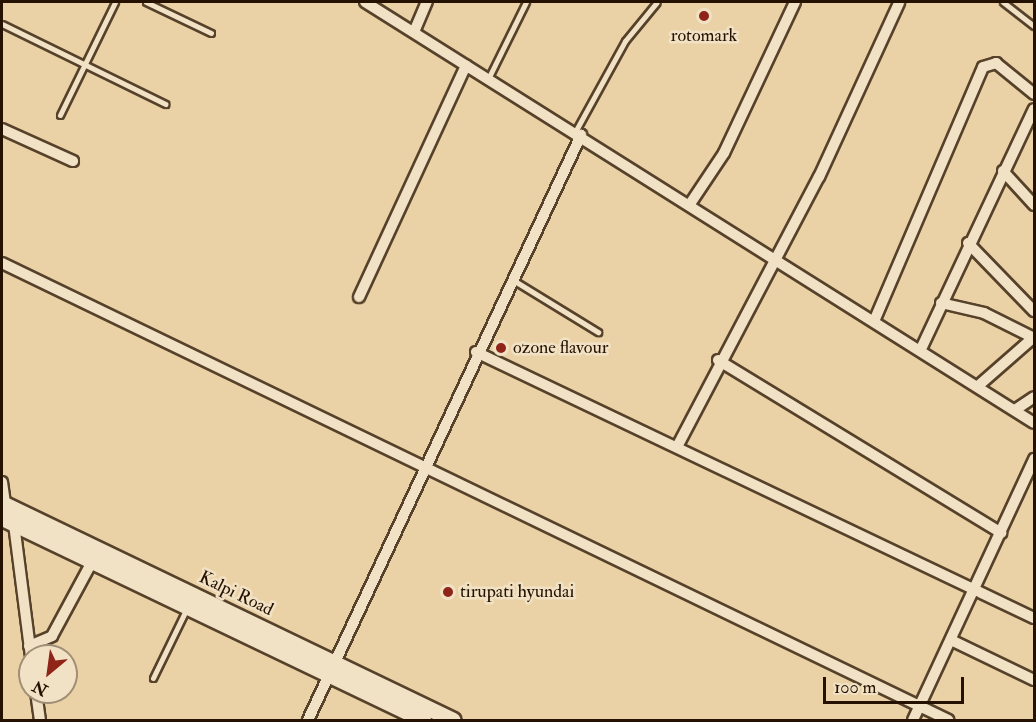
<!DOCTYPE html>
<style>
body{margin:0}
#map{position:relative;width:1036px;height:722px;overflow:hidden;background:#ebd2a6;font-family:"IM FELL Double Pica",serif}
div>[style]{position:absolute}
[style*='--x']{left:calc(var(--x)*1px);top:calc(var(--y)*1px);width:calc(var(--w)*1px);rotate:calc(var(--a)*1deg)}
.roads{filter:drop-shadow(2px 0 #56412a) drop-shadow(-2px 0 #56412a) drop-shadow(0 2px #56412a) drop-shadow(0 -2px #56412a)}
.lane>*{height:5px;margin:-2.5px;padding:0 2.5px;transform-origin:2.5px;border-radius:2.5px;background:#f2e2c5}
.street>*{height:10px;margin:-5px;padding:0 5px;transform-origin:5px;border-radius:5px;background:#f2e2c5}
.secondary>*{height:15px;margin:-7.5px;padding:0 7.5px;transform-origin:7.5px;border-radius:7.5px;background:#f2e2c5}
.dots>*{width:16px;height:16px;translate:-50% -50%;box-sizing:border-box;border:3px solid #f2e2c5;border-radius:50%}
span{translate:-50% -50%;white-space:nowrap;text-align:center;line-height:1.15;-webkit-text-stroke:5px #f2e2c5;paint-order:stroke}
.poi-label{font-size:18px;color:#241100}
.left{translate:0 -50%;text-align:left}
.street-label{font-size:18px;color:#241100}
.frame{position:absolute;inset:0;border:3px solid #241100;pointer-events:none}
.north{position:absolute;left:18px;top:644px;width:60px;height:60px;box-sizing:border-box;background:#f2e2c5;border:2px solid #a08e76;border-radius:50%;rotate:209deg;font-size:16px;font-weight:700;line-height:24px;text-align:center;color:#241100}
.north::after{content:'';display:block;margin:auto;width:21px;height:27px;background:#8f2418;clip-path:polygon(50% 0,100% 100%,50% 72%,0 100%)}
.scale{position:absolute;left:823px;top:677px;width:141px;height:27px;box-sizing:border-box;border:3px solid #241100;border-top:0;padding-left:8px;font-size:18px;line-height:21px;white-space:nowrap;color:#241100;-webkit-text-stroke:4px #f2e2c5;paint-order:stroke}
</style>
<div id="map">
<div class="roads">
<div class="lane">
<i style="--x:146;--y:2;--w:72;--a:25.5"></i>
<i style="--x:1003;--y:2;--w:39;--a:38"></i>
<i style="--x:2;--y:24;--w:182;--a:26.1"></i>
<i style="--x:488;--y:79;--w:86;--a:-63.7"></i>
<i style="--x:60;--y:115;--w:126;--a:-64"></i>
<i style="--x:575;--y:132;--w:104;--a:-61.2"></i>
<i style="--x:625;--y:41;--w:50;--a:-50.6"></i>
<i style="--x:513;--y:280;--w:100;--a:31.5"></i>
<i style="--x:153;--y:678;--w:78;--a:-64.1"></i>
</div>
<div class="street">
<i style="--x:365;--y:2;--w:790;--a:32.18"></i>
<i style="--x:414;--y:32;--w:33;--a:-67"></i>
<i style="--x:2;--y:129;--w:78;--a:24.3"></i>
<i style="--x:1003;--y:171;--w:46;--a:47.6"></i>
<i style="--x:690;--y:204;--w:61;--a:-56.3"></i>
<i style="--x:724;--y:153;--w:167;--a:-64.8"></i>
<i style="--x:968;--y:243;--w:95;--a:45.9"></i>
<i style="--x:2;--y:263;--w:1051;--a:25.78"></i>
<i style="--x:359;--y:297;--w:255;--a:-65.2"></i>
<i style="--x:941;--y:303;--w:44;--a:13.1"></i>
<i style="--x:984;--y:313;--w:56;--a:26.6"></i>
<i style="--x:875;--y:319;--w:274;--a:-66.8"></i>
<i style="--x:983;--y:67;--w:14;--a:-17"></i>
<i style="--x:996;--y:63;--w:49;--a:39.2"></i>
<i style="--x:921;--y:349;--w:265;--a:-64.8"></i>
<i style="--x:476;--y:352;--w:618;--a:25.49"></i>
<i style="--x:718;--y:360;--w:332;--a:31.4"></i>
<i style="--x:978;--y:386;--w:74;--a:-41.2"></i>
<i style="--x:1015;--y:410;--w:23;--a:-34"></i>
<i style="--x:677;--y:447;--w:305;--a:-62.3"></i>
<i style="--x:819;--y:177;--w:192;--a:-65.3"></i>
<i style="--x:2;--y:482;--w:22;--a:82"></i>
<i style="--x:14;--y:524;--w:133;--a:82.7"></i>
<i style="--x:951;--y:640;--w:92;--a:25.7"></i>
<i style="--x:29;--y:646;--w:25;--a:-23"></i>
<i style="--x:52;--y:636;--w:86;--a:-61.7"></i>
<i style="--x:36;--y:692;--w:28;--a:82"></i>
<i style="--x:308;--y:720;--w:646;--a:-64.98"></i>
<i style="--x:913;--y:720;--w:288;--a:-65.1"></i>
</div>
<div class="secondary">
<i style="--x:2;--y:503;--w:500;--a:25.69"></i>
<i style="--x:2;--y:518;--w:467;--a:25.6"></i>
</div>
</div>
<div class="dots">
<i style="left:704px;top:16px;background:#8f2418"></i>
<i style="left:501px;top:348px;background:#8f2418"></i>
<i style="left:448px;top:592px;background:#8f2418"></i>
</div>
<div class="poi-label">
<span style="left:704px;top:36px">rotomark</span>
<span class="left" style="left:513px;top:348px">ozone flavour</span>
<span class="left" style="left:460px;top:592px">tirupati hyundai</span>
</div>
<div class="street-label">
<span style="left:236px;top:594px;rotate:26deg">Kalpi Road</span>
</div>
<div class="frame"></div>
<div class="north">N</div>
<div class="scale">100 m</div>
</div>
